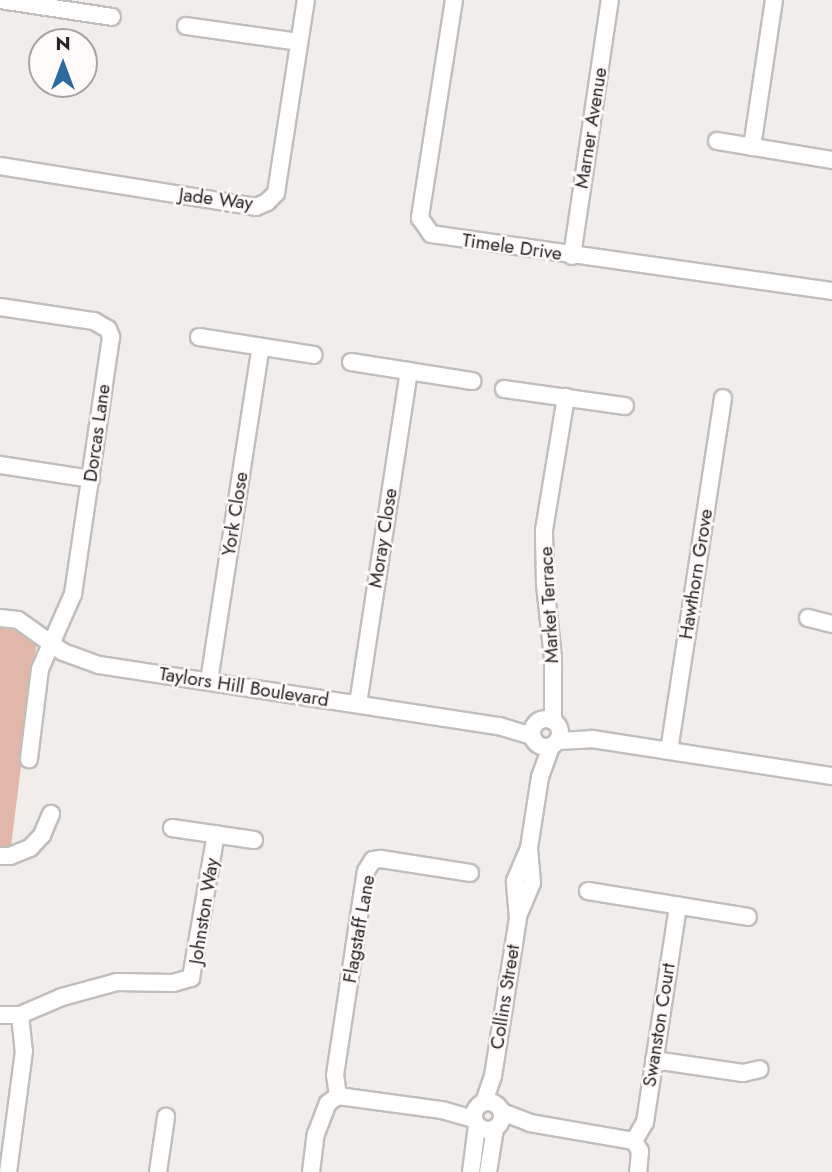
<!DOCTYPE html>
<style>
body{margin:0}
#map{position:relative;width:832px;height:1172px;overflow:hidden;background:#f0edeb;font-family:Jost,sans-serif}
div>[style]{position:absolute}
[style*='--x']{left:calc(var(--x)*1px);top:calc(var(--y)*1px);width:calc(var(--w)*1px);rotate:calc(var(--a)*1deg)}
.green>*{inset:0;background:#e1b7a9}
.roads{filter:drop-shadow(2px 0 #c1bebc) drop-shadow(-2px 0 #c1bebc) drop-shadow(0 2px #c1bebc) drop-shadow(0 -2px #c1bebc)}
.minor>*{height:16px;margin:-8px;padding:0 8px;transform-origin:8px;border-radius:8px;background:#fff}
.minor>.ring{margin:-8px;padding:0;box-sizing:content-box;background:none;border:16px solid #fff;border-radius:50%}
span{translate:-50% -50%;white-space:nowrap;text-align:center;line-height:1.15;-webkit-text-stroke:5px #fefaf9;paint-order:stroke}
.street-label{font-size:19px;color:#262424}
.north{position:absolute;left:28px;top:28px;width:70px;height:70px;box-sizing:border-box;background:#fefaf9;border:2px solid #a8a4a4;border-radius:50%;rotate:0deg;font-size:19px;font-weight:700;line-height:28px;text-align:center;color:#262424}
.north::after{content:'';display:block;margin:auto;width:24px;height:32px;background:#2c6aa1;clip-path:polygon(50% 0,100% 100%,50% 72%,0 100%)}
</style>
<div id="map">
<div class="green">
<i style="clip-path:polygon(0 626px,16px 628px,37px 640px,11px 846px,0 850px)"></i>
</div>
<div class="roads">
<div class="minor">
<i style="--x:0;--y:0;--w:113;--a:8.6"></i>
<i style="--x:454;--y:0;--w:221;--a:98.9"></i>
<i style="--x:420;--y:218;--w:19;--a:55"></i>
<i style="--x:431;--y:234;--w:405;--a:8.1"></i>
<i style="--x:186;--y:26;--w:114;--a:8.1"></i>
<i style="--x:717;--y:141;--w:117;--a:9.4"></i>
<i style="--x:752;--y:147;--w:149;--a:-81.5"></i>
<i style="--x:0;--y:166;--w:259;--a:9.1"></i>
<i style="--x:256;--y:207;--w:12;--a:-24"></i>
<i style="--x:267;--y:202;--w:13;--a:-45"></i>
<i style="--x:276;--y:193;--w:195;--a:-81.2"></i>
<i style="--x:572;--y:256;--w:259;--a:-81.6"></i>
<i style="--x:0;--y:307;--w:95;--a:8.5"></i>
<i style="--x:94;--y:321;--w:16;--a:30"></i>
<i style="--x:108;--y:329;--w:9;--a:69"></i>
<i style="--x:111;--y:337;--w:260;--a:98.4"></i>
<i style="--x:73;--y:594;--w:82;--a:113.7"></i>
<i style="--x:40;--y:669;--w:91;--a:97"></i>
<i style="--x:199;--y:337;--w:116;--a:8.9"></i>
<i style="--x:351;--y:362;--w:123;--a:8.9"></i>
<i style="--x:504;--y:389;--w:122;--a:8"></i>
<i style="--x:0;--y:465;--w:92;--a:8.7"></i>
<i style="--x:0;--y:618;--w:18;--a:6"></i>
<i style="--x:18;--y:620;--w:55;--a:35.4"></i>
<i style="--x:63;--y:652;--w:38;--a:20"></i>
<i style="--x:99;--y:665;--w:405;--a:8.7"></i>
<i style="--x:499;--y:726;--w:34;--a:17"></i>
<i style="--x:808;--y:618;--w:25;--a:14"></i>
<i style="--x:209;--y:681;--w:338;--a:-81.2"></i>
<i style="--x:358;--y:704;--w:337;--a:-81.3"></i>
<i class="ring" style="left:532px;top:719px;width:12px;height:12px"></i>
<i style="--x:553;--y:721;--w:62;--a:-90"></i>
<i style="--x:553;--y:659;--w:75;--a:-96.1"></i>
<i style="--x:545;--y:584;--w:54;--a:-91.1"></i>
<i style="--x:544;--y:530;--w:135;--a:-80.6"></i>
<i style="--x:557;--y:741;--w:35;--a:-3"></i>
<i style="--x:592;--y:739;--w:243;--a:8.8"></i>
<i style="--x:669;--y:751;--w:357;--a:-81.3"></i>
<i style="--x:172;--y:828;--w:83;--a:8.3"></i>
<i style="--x:0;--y:856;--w:10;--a:0"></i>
<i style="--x:10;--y:856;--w:22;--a:-22"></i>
<i style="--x:30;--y:848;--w:18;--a:-47"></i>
<i style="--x:42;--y:835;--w:23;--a:-67"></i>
<i style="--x:588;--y:891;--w:162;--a:9.2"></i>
<i style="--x:518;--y:916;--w:36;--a:-67"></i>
<i style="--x:532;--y:883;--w:33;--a:-95"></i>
<i style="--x:0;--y:1015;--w:20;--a:0"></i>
<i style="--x:20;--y:1015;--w:36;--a:84"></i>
<i style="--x:24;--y:1051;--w:122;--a:97.5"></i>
<i style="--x:20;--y:1015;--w:46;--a:-23.2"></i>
<i style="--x:62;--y:997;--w:57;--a:-15.3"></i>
<i style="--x:117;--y:982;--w:56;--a:1"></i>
<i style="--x:173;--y:983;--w:19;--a:-16"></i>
<i style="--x:191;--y:978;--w:146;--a:-80.2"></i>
<i style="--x:654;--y:1060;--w:90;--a:8.3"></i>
<i style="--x:743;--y:1073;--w:17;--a:-13"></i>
<i style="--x:338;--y:1096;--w:21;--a:-98"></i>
<i style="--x:335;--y:1075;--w:206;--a:-81.4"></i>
<i style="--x:366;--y:871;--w:13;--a:-58"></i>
<i style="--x:373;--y:860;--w:8;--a:-7"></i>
<i style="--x:381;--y:859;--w:90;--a:8.9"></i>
<i class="ring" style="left:474px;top:1102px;width:12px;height:12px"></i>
<i style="--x:484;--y:1102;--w:28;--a:-71"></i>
<i style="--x:493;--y:1076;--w:160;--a:-81"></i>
<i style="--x:518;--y:918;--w:37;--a:-95"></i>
<i style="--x:515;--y:881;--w:36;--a:-67"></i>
<i style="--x:529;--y:848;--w:72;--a:-81.2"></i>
<i style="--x:540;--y:777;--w:33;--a:-70"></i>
<i style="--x:502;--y:1112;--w:30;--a:21"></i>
<i style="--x:530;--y:1123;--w:106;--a:9.8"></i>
<i style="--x:634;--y:1141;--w:12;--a:59"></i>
<i style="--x:640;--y:1151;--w:21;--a:95"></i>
<i style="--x:634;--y:1141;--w:22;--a:-60"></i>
<i style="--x:645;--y:1122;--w:219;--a:-81.3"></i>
<i style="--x:158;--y:1172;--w:56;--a:-81.7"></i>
<i style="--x:311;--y:1172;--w:38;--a:-83"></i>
<i style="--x:316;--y:1134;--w:33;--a:-69"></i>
<i style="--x:328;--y:1103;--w:12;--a:-35"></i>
<i style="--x:338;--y:1096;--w:105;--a:7.7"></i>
<i style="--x:442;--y:1110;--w:33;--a:16"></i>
<i style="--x:471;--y:1172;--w:46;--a:-82.6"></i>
<i style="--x:488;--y:1172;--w:44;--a:-80.8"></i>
</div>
</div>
<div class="street-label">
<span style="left:591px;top:128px;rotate:-81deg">Marner Avenue</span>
<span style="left:216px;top:199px;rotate:7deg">Jade Way</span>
<span style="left:512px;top:247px;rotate:8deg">Timele Drive</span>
<span style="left:97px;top:433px;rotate:-82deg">Dorcas Lane</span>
<span style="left:235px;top:514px;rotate:-81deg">York Close</span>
<span style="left:383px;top:538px;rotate:-81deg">Moray Close</span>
<span style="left:696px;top:574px;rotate:-81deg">Hawthorn Grove</span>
<span style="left:549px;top:605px;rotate:-93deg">Market Terrace</span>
<span style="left:244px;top:687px;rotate:9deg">Taylors Hill Boulevard</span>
<span style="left:204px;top:911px;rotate:-81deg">Johnston Way</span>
<span style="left:359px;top:929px;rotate:-80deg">Flagstaff Lane</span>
<span style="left:505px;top:997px;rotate:-81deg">Collins Street</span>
<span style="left:659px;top:1025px;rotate:-81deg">Swanston Court</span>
</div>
<div class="north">N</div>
</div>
